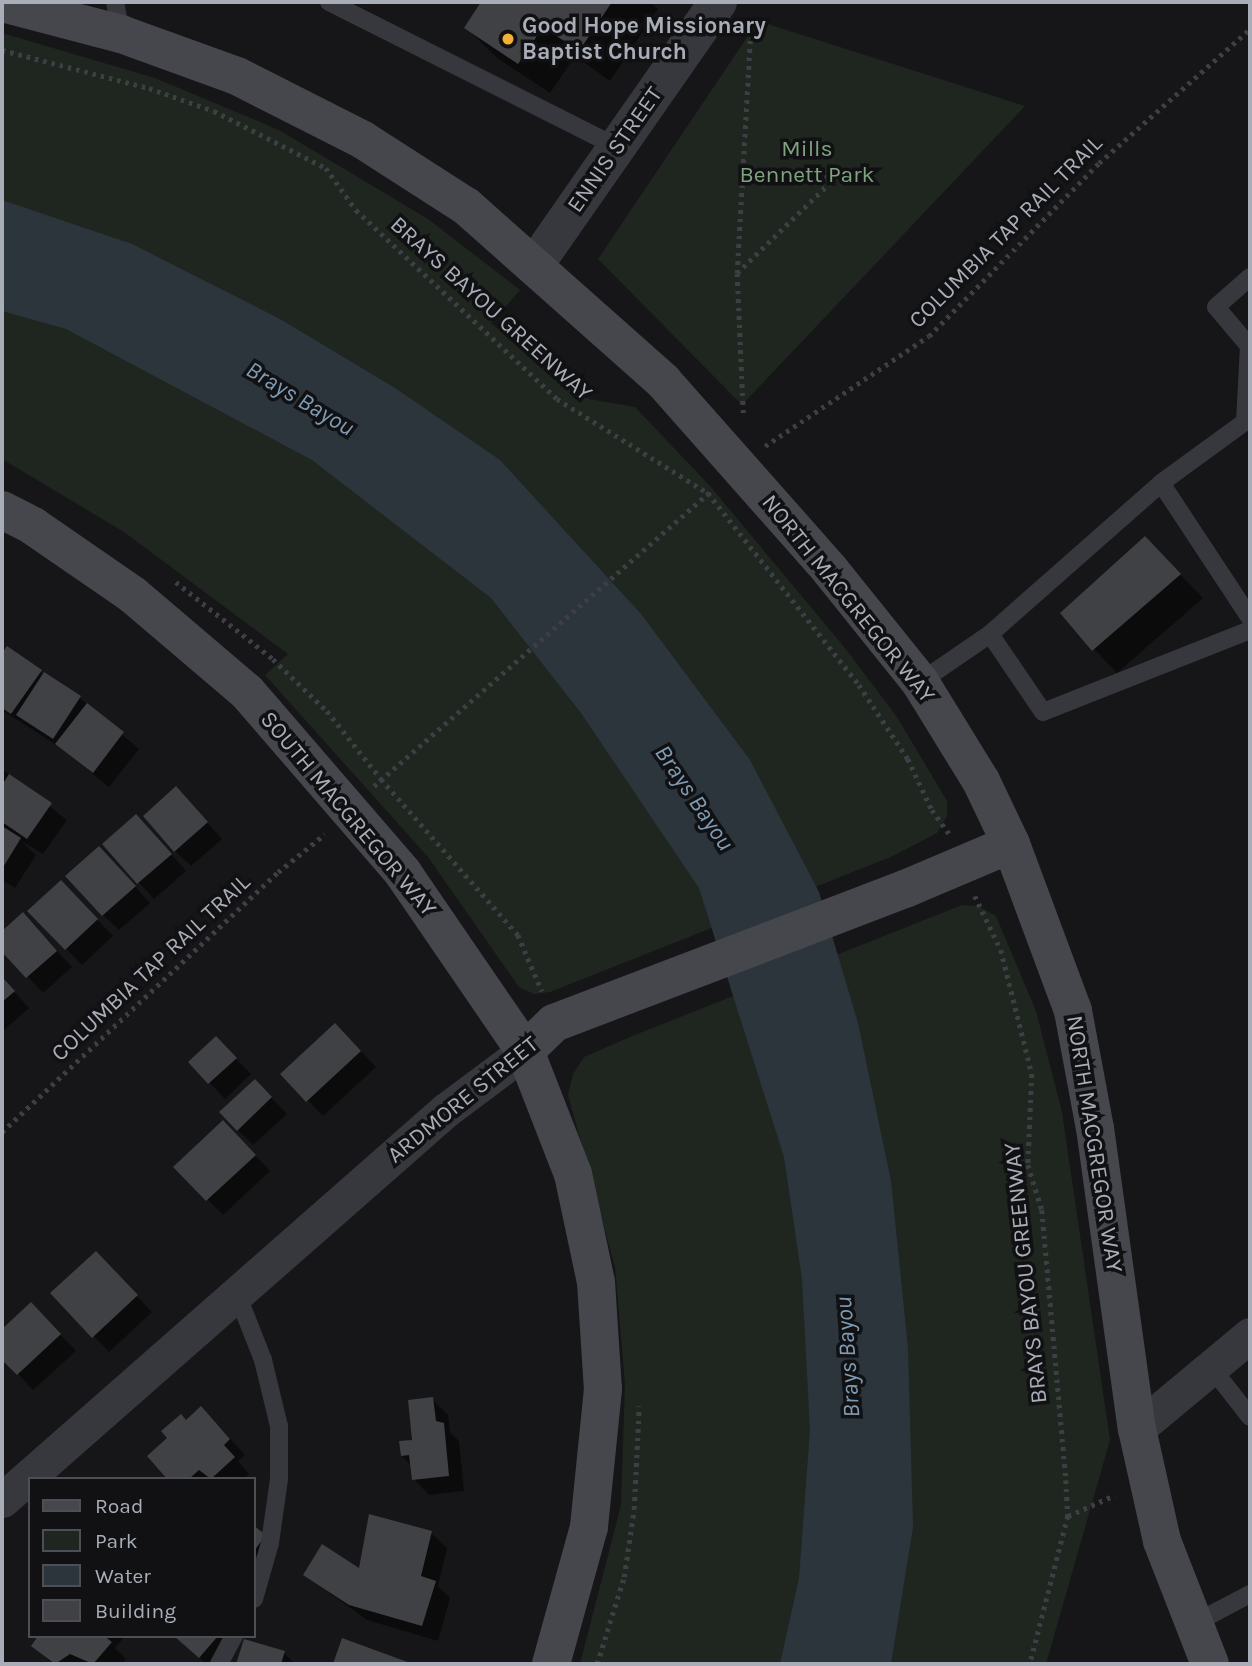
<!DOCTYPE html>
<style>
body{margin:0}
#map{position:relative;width:1252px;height:1666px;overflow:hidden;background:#161618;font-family:Karla,sans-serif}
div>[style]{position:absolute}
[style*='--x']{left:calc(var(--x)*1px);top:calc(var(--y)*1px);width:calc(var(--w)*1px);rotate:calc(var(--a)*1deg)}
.green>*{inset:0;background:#1e261f}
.water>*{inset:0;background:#2c353c}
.shadow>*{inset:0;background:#0007}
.building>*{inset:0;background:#404145}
.path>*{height:4.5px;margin-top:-2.25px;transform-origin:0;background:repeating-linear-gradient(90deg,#3d3f44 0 3.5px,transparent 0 8.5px)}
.service>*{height:18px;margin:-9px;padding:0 9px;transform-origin:9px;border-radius:9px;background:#37383d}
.minor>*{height:35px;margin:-17.5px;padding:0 17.5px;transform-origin:17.5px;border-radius:17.5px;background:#37383d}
.tertiary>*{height:38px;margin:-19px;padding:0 19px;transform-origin:19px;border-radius:19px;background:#37383d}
.secondary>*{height:38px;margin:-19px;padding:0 19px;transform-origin:19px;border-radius:19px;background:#45474d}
.dots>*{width:19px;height:19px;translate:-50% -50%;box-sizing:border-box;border:4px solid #111113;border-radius:50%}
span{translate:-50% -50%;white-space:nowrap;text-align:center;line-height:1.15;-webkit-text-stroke:7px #111113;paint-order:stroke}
.poi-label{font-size:23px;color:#a8adb8;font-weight:700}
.left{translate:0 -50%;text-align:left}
.park-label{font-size:23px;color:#7fa381}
.street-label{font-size:23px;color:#a8adb8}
.water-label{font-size:24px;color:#7f9bb3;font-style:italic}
.frame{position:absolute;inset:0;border:4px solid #a8adb8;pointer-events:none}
.legend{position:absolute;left:28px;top:1477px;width:228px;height:161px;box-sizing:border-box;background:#111113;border:2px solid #4d4f55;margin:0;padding:9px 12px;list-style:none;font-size:21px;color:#a8adb8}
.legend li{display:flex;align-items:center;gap:14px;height:35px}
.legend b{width:35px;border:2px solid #4d4f55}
</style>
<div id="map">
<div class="green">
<i style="clip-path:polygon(758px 21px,1025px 106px,742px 405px,598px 259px)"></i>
<i style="clip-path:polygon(2px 33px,155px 78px,279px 130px,428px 219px,520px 290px,491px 323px,542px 366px,554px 365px,589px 399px,635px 407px,710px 486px,845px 648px,897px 717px,947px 801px,947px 816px,937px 833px,893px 856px,550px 992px,534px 994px,519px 987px,428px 857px,265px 675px,288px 654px,124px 532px,2px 459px)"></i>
<i style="clip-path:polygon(962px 905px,978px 906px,996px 916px,1036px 1011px,1062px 1112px,1110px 1440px,1046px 1664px,580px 1664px,621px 1505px,625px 1384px,615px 1267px,568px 1095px,573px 1074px,584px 1057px,630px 1037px)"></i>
</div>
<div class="water">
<i style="clip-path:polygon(2px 200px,132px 244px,280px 319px,395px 388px,500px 460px,641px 614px,750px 760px,819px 892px,858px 1023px,891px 1181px,908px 1348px,913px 1527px,891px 1664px,780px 1664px,799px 1578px,810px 1430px,802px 1279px,784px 1157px,699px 888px,581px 713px,491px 598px,312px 460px,66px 329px,2px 311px)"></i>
</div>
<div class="shadow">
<i style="clip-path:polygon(484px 2px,651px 2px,658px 9px,610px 81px,575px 56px,550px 93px,497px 58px,466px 27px)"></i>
<i style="clip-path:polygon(1168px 562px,1203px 598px,1117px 673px,1094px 649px)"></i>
<i style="clip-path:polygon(2px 647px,80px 698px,139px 749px,109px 787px,61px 748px,2px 710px)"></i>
<i style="clip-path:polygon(2px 769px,67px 820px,43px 854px,21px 841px,36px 855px,15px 888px,2px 880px)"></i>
<i style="clip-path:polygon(191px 804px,222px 839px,191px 866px,175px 851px)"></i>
<i style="clip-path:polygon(152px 832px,186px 871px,154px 899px,104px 844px)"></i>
<i style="clip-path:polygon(115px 864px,150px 903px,119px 930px,103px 915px)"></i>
<i style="clip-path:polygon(76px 898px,113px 936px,82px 965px,30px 911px)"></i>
<i style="clip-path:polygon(23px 915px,72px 967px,43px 993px,2px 949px,2px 933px)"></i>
<i style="clip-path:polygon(2px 978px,29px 1008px,2px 1032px)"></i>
<i style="clip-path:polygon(350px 1040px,376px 1067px,323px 1116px,282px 1074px)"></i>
<i style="clip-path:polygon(231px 1054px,251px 1074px,225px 1099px,190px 1062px)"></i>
<i style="clip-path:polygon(255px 1081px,287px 1114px,253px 1145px,238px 1130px)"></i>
<i style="clip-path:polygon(239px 1138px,270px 1171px,223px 1215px,176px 1167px)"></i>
<i style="clip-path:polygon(111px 1269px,152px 1312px,109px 1352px,53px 1293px)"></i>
<i style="clip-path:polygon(31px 1304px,76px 1351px,33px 1390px,2px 1357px,2px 1331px)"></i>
<i style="clip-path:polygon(432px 1399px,448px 1415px,450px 1432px,459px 1441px,464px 1491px,429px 1495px,414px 1479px,412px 1466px,402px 1456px)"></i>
<i style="clip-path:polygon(187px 1422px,217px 1424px,245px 1455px,238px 1461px,249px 1474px,244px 1479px,170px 1479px)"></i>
<i style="clip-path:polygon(254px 1528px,265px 1537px,261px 1558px,254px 1553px)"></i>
<i style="clip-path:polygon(431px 1533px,447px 1548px,438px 1586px,450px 1598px,438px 1641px,367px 1620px,305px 1575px,361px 1571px)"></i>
<i style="clip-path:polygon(41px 1636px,125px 1636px,115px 1648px,126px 1659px,122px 1664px,53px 1664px,33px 1646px)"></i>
<i style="clip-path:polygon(176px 1636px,225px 1636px,223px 1664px,206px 1664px)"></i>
<i style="clip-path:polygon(245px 1641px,284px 1653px,295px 1664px,238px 1664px)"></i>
</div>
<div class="building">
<i style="clip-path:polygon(481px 2px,612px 2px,579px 51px,543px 27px,518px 64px,464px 28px)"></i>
<i style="clip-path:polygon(1145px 536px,1181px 574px,1092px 651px,1060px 613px)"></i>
<i style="clip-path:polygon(7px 646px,42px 670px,11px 714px,2px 708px,2px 653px)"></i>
<i style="clip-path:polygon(44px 672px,81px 696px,53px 739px,16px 715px)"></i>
<i style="clip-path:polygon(87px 703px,124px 732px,93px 773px,55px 744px)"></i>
<i style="clip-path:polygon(9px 774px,52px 803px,27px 839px,2px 822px,2px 785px)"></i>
<i style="clip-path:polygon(176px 786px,208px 822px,174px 852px,143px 816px)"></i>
<i style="clip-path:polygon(136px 814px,172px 854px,137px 884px,102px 844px)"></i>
<i style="clip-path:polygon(2px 826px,21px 838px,2px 869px)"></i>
<i style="clip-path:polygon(99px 846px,136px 886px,102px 916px,65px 876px)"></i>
<i style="clip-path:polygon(61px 880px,98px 919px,65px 950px,27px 911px)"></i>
<i style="clip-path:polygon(23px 912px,57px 951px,26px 978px,2px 952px,2px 931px)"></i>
<i style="clip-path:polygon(2px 977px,15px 991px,2px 1002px)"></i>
<i style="clip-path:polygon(335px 1023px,361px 1051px,306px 1102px,280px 1074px)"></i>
<i style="clip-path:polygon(216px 1036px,237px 1058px,208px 1084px,188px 1062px)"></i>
<i style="clip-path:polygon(255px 1079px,272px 1097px,237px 1131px,219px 1112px)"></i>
<i style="clip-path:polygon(223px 1120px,256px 1155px,206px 1201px,173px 1167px)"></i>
<i style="clip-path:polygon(96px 1251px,138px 1295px,92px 1338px,50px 1293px)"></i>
<i style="clip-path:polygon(31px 1302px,61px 1334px,17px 1375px,2px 1360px,2px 1329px)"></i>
<i style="clip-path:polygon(433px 1397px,436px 1421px,444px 1423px,449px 1476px,412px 1480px,409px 1455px,401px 1456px,399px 1441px,412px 1440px,408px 1400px)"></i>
<i style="clip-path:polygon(201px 1406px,230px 1439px,224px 1445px,235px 1457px,211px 1479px,199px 1470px,189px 1479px,167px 1479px,147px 1456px,167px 1438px,161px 1431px,181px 1414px,186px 1420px)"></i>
<i style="clip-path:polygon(369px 1514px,432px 1531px,421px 1576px,436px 1581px,422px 1626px,349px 1605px,303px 1575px,322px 1544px,359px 1568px)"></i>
<i style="clip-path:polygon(254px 1526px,266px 1535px,254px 1551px)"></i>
<i style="clip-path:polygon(38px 1636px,104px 1636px,112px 1642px,93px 1664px,70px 1654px,55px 1664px,31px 1646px)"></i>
<i style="clip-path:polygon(174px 1636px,218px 1636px,199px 1658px)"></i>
<i style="clip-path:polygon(342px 1638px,413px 1664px,333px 1664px)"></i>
<i style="clip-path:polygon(244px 1639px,285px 1651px,281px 1664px,236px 1664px)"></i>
</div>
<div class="path">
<i style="--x:2;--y:50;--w:152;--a:14.5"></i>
<i style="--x:149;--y:88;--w:69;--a:19.5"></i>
<i style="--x:214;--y:111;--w:126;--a:27"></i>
<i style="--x:326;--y:168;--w:52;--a:54.5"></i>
<i style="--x:356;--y:210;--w:276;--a:43.2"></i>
<i style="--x:557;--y:399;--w:178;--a:31.9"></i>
<i style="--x:708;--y:493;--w:244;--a:51.8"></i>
<i style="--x:859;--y:685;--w:89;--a:56.5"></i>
<i style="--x:908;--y:759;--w:56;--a:64.8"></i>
<i style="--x:932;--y:810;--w:29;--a:54"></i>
<i style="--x:737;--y:273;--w:146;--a:-44.2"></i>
<i style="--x:842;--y:171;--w:23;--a:162"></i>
<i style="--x:820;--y:178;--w:77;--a:-174.8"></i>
<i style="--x:743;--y:413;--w:140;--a:-92.5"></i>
<i style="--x:737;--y:273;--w:254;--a:-86.8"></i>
<i style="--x:765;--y:446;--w:197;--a:-33.9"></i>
<i style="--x:929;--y:336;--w:243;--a:-45.5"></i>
<i style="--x:1099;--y:163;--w:202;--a:-41.6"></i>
<i style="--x:176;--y:582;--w:124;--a:38.4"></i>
<i style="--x:273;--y:659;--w:75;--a:43.9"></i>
<i style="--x:327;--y:711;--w:87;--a:51.5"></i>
<i style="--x:381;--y:779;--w:208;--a:48.7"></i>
<i style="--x:518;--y:935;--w:61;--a:66.8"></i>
<i style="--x:374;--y:786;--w:446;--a:-41.2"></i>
<i style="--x:975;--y:896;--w:60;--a:64.3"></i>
<i style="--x:1001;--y:950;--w:128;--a:76"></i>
<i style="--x:1032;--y:1074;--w:91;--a:92.5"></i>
<i style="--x:1028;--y:1165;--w:47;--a:72.7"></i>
<i style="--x:1042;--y:1210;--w:271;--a:84.9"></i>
<i style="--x:1066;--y:1480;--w:36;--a:87"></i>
<i style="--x:1068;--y:1516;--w:153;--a:104.4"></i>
<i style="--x:2;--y:1132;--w:379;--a:-43.3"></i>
<i style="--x:278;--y:872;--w:60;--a:-39"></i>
<i style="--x:1068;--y:1516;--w:51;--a:-24.1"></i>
<i style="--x:597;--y:1664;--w:91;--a:-72.8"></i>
<i style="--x:624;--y:1577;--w:69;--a:-81.6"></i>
<i style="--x:634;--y:1509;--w:103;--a:-87.2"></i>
</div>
<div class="service">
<i style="--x:115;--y:2;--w:33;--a:79"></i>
<i style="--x:329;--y:2;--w:322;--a:26.7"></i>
<i style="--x:1245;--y:422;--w:76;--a:-87"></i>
<i style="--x:1249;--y:346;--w:51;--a:-130.2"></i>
<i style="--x:1216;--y:307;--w:45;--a:-41.4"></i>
<i style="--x:1161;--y:483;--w:162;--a:56.6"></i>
<i style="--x:990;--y:634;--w:94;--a:55.8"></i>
<i style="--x:1043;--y:712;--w:223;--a:-21.6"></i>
<i style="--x:920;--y:682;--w:85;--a:-34.4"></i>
<i style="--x:990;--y:634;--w:228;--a:-41.4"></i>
<i style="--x:1161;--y:483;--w:110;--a:-36.1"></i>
<i style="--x:237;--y:1294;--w:71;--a:68.5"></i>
<i style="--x:263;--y:1360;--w:68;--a:76.4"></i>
<i style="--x:279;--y:1426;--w:53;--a:90"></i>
<i style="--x:279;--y:1479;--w:65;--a:98"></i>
<i style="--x:270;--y:1543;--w:58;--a:105.9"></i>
<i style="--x:1211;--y:1367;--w:63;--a:52"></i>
<i style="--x:1193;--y:1624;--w:64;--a:-27.8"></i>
<i style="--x:219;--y:1664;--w:32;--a:-62"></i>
</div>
<div class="minor">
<i style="--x:1137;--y:1429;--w:147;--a:-39.8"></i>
<i style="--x:2;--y:1500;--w:591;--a:-41.3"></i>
<i style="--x:446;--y:1110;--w:99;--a:-36.8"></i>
</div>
<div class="tertiary">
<i style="--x:536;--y:263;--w:318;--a:-55.1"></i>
</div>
<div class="secondary">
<i style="--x:2;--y:3;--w:123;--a:14.6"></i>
<i style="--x:121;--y:34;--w:123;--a:19.9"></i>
<i style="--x:237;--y:76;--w:141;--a:26.9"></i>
<i style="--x:363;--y:140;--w:122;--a:32.7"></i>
<i style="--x:466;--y:206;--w:264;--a:41.6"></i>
<i style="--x:663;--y:381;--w:252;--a:48.5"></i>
<i style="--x:830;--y:570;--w:144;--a:51.2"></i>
<i style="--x:920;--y:682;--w:116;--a:58.4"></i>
<i style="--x:981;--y:781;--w:70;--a:64.5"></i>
<i style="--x:1011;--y:844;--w:178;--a:69.6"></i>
<i style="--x:1073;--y:1011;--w:119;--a:79.4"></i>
<i style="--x:1095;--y:1128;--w:304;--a:82.1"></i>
<i style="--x:1137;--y:1429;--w:115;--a:77.4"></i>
<i style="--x:1162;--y:1541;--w:132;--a:68.7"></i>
<i style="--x:2;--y:510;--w:35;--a:27"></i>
<i style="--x:33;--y:526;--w:121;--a:34.6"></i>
<i style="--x:133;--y:595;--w:150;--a:40.4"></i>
<i style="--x:247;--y:692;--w:239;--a:49.2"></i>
<i style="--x:403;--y:873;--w:216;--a:55.6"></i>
<i style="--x:525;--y:1051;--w:132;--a:68.7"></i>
<i style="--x:573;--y:1174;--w:110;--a:78"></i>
<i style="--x:596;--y:1282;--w:107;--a:86.3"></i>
<i style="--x:603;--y:1389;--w:139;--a:95.8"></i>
<i style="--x:589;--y:1527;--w:142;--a:105.5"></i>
<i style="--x:525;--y:1051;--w:40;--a:-44"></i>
<i style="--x:554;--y:1023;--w:376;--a:-20.9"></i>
<i style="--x:905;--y:889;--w:115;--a:-23"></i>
</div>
<div class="dots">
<i style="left:508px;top:39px;background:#f2b134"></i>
</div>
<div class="poi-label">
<span class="left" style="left:522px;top:39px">Good Hope Missionary<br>Baptist Church</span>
</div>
<div class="park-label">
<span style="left:807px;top:162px">Mills<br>Bennett Park</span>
</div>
<div class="street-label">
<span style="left:615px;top:150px;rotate:-55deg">ENNIS STREET</span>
<span style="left:1006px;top:232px;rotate:-45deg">COLUMBIA TAP RAIL TRAIL</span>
<span style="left:491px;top:309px;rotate:42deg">BRAYS BAYOU GREENWAY</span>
<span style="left:848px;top:599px;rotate:51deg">NORTH MACGREGOR WAY</span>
<span style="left:348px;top:814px;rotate:50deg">SOUTH MACGREGOR WAY</span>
<span style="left:151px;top:968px;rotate:-43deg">COLUMBIA TAP RAIL TRAIL</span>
<span style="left:463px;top:1100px;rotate:-39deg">ARDMORE STREET</span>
<span style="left:1094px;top:1144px;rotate:81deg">NORTH MACGREGOR WAY</span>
<span style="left:1026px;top:1273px;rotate:-96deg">BRAYS BAYOU GREENWAY</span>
</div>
<div class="water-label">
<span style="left:300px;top:399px;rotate:31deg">Brays Bayou</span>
<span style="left:694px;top:798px;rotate:56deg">Brays Bayou</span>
<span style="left:848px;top:1357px;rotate:-94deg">Brays Bayou</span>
</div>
<div class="frame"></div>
<ul class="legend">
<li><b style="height:9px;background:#45474d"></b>Road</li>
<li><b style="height:19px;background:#1e261f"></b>Park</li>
<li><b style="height:19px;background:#2c353c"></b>Water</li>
<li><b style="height:19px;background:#404145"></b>Building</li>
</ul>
</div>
